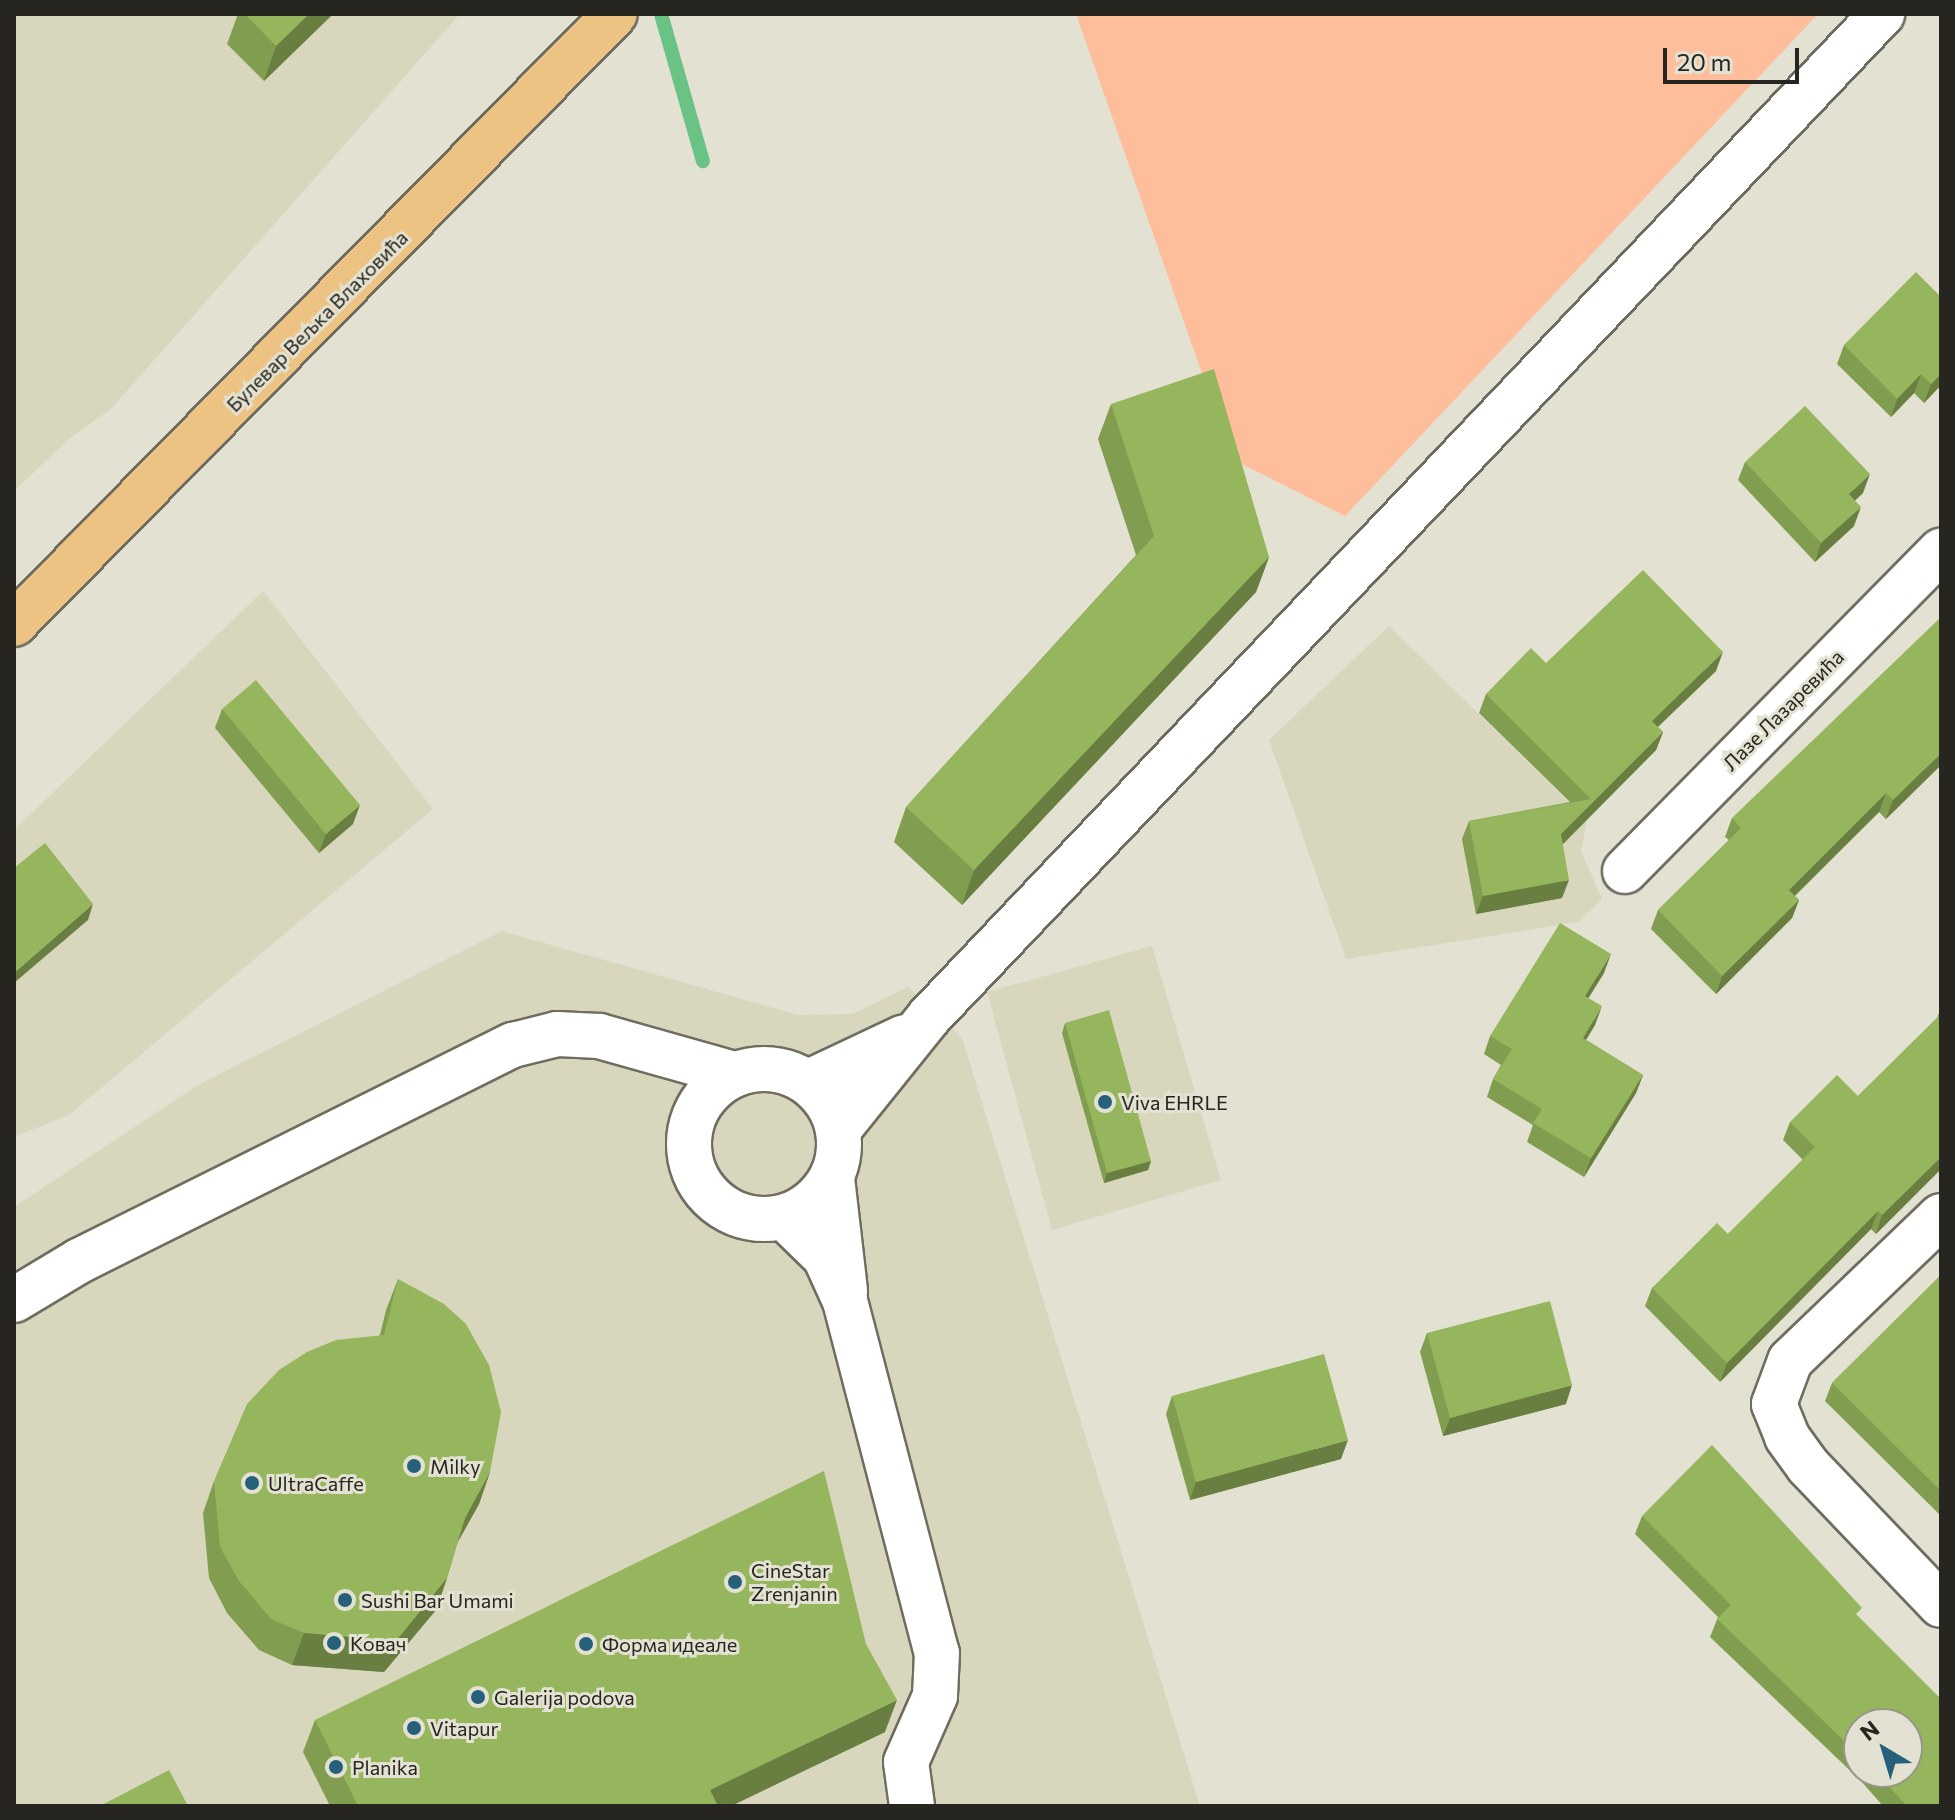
<!DOCTYPE html>
<meta charset="utf-8">
<style>
body{margin:0}
#map{position:relative;width:1955px;height:1820px;overflow:hidden;background:#e3e1d1;font-family:Commissioner,sans-serif}
div>[style]{position:absolute}
[style*='--x']{left:calc(var(--x)*1px);top:calc(var(--y)*1px);width:calc(var(--w)*1px);rotate:calc(var(--a)*1deg)}
.built>*{inset:0;background:#d9d6be}
.green>*{inset:0;background:#febd9b}
.stream>*{height:14px;margin:-7px;padding:0 7px;transform-origin:7px;border-radius:7px;background:#6bc285}
.roads{filter:drop-shadow(2px 0 #6f6d5f) drop-shadow(-2px 0 #6f6d5f) drop-shadow(0 2px #6f6d5f) drop-shadow(0 -2px #6f6d5f)}
.minor>*{height:44px;margin:-22px;padding:0 22px;transform-origin:22px;border-radius:22px;background:#fff}
.minor>.ring{margin:-22px;padding:0;box-sizing:content-box;background:none;border:44px solid #fff;border-radius:50%}
.major>*{height:44px;margin:-22px;padding:0 22px;transform-origin:22px;border-radius:22px;background:#ecc382}
.wall>*{inset:0;background:#809d50}
.shaded-wall>*{inset:0;background:#687f41}
.building>*{inset:0;background:#95b65d}
.dots>*{width:22px;height:22px;translate:-50% -50%;box-sizing:border-box;border:4px solid #e3e1d1;border-radius:50%}
span{translate:-50% -50%;white-space:nowrap;text-align:center;line-height:1.15;-webkit-text-stroke:6px #e3e1d1;paint-order:stroke}
.street-label{font-size:20px;color:#26251f}
.poi-label{font-size:20px;color:#26251f}
.left{translate:0 -50%;text-align:left}
.frame{position:absolute;inset:0;border:16px solid #26251f;pointer-events:none}
.north{position:absolute;left:1843px;top:1708px;width:80px;height:80px;box-sizing:border-box;background:#e3e1d1;border:2px solid #97968a;border-radius:50%;rotate:322deg;font-size:22px;font-weight:700;line-height:32px;text-align:center;color:#26251f}
.north::after{content:'';display:block;margin:auto;width:28px;height:36px;background:#27607a;clip-path:polygon(50% 0,100% 100%,50% 72%,0 100%)}
.scale{position:absolute;left:1663px;top:48px;width:136px;height:36px;box-sizing:border-box;border:4px solid #26251f;border-top:0;padding-left:10px;font-size:24px;line-height:28px;white-space:nowrap;color:#26251f;-webkit-text-stroke:6px #e3e1d1;paint-order:stroke}
</style>
<div id="map">
<div class="built">
<i style="clip-path:polygon(14px 14px,460px 14px,111px 409px,69px 439px,14px 491px)"></i>
<i style="clip-path:polygon(263px 591px,433px 809px,69px 1115px,14px 1137px,14px 830px)"></i>
<i style="clip-path:polygon(1389px 626px,1587px 820px,1581px 851px,1602px 899px,1578px 922px,1346px 959px,1269px 740px)"></i>
<i style="clip-path:polygon(502px 931px,798px 1015px,853px 1014px,908px 987px,962px 1038px,1200px 1806px,14px 1806px,14px 1207px,198px 1085px)"></i>
<i style="clip-path:polygon(1152px 946px,1221px 1180px,1052px 1230px,987px 992px)"></i>
</div>
<div class="green">
<i style="clip-path:polygon(1076px 14px,1818px 14px,1345px 516px,1232px 459px)"></i>
</div>
<div class="stream">
<i style="--x:661;--y:14;--w:153;--a:74.1"></i>
</div>
<div class="roads">
<div class="minor">
<i style="--x:1625;--y:871;--w:450;--a:-45.4"></i>
<i class="ring" style="left:689px;top:1069px;width:106px;height:106px"></i>
<i style="--x:809;--y:1082;--w:105;--a:-25.3"></i>
<i style="--x:839;--y:1129;--w:144;--a:-51.2"></i>
<i style="--x:929;--y:1017;--w:1384;--a:-46.46"></i>
<i style="--x:832;--y:1178;--w:114;--a:83.4"></i>
<i style="--x:1941;--y:1216;--w:209;--a:136.2"></i>
<i style="--x:1790;--y:1361;--w:46;--a:110.4"></i>
<i style="--x:1774;--y:1404;--w:35;--a:68"></i>
<i style="--x:1787;--y:1437;--w:36;--a:54"></i>
<i style="--x:1808;--y:1466;--w:192;--a:46.3"></i>
<i style="--x:784;--y:1217;--w:57;--a:44.3"></i>
<i style="--x:825;--y:1257;--w:48;--a:65.6"></i>
<i style="--x:845;--y:1301;--w:364;--a:75.4"></i>
<i style="--x:937;--y:1653;--w:43;--a:92.7"></i>
<i style="--x:935;--y:1696;--w:72;--a:113.7"></i>
<i style="--x:906;--y:1762;--w:44;--a:82.2"></i>
<i style="--x:14;--y:1300;--w:76;--a:-31"></i>
<i style="--x:79;--y:1261;--w:485;--a:-26.5"></i>
<i style="--x:513;--y:1045;--w:45;--a:-14"></i>
<i style="--x:557;--y:1034;--w:42;--a:2.7"></i>
<i style="--x:599;--y:1036;--w:140;--a:15.7"></i>
</div>
<div class="major">
<i style="--x:14;--y:624;--w:856;--a:-45.43"></i>
</div>
</div>
<div class="wall">
<i style="clip-path:polygon(238px 14px,333px 14px,264px 81px,227px 44px)"></i>
<i style="clip-path:polygon(1941px 297px,1941px 385px,1924px 403px,1914px 393px,1891px 417px,1837px 364px,1844px 345px)"></i>
<i style="clip-path:polygon(1111px 404px,1269px 557px,1256px 592px,962px 905px,894px 842px,906px 807px,1136px 555px,1098px 439px)"></i>
<i style="clip-path:polygon(1745px 462px,1863px 493px,1855px 500px,1854px 526px,1815px 562px,1738px 480px)"></i>
<i style="clip-path:polygon(1546px 663px,1716px 671px,1658px 727px,1663px 732px,1656px 750px,1563px 844px,1562px 898px,1476px 914px,1462px 839px,1469px 821px,1570px 802px,1479px 713px,1486px 694px)"></i>
<i style="clip-path:polygon(222px 709px,353px 824px,319px 853px,215px 728px)"></i>
<i style="clip-path:polygon(1941px 765px,1886px 819px,1879px 812px,1795px 896px,1799px 900px,1792px 918px,1716px 994px,1651px 929px,1658px 910px,1729px 840px,1725px 837px,1732px 818px)"></i>
<i style="clip-path:polygon(1604px 973px,1588px 998px,1595px 1025px,1586px 1040px,1643px 1075px,1636px 1093px,1584px 1177px,1527px 1142px,1533px 1125px,1487px 1097px,1493px 1079px,1501px 1065px,1484px 1054px,1490px 1036px)"></i>
<i style="clip-path:polygon(1941px 1008px,1941px 1169px,1876px 1234px,1871px 1229px,1720px 1382px,1645px 1306px,1652px 1288px,1728px 1234px,1803px 1160px,1783px 1140px,1790px 1122px,1858px 1096px,1937px 1018px)"></i>
<i style="clip-path:polygon(1065px 1023px,1151px 1161px,1148px 1170px,1104px 1183px,1062px 1033px)"></i>
<i style="clip-path:polygon(1941px 1275px,1941px 1516px,1825px 1401px,1832px 1383px)"></i>
<i style="clip-path:polygon(398px 1279px,490px 1472px,479px 1504px,458px 1541px,447px 1578px,436px 1610px,384px 1672px,292px 1665px,259px 1650px,227px 1613px,209px 1578px,203px 1513px,214px 1481px,380px 1335px,386px 1310px)"></i>
<i style="clip-path:polygon(1427px 1333px,1566px 1404px,1443px 1436px,1420px 1352px)"></i>
<i style="clip-path:polygon(1172px 1396px,1341px 1459px,1190px 1500px,1166px 1414px)"></i>
<i style="clip-path:polygon(evenodd,1642px 1516px,1859px 1617px,1941px 1806px,1883px 1806px,1861px 1781px,1710px 1637px,1718px 1617px,1635px 1534px,1642px 1516px,1859px 1724px,1907px 1772px,1859px 1772px,1859px 1724px)"></i>
<i style="clip-path:polygon(315px 1720px,885px 1732px,731px 1806px,330px 1806px,303px 1752px)"></i>
</div>
<div class="shaded-wall">
<i style="clip-path:polygon(309px 14px,333px 14px,264px 81px,276px 46px)"></i>
<i style="clip-path:polygon(1921px 374px,1914px 393px,1891px 417px,1897px 399px)"></i>
<i style="clip-path:polygon(1941px 374px,1941px 385px,1924px 403px,1931px 384px)"></i>
<i style="clip-path:polygon(1870px 474px,1863px 493px,1842px 513px,1849px 494px)"></i>
<i style="clip-path:polygon(1861px 507px,1854px 526px,1815px 562px,1821px 543px)"></i>
<i style="clip-path:polygon(1269px 557px,1256px 592px,962px 905px,974px 870px)"></i>
<i style="clip-path:polygon(1723px 652px,1716px 671px,1645px 739px,1652px 721px)"></i>
<i style="clip-path:polygon(1663px 732px,1656px 750px,1554px 853px,1561px 834px)"></i>
<i style="clip-path:polygon(1941px 753px,1941px 765px,1886px 819px,1893px 800px)"></i>
<i style="clip-path:polygon(1886px 793px,1879px 812px,1782px 908px,1789px 890px)"></i>
<i style="clip-path:polygon(360px 805px,353px 824px,319px 853px,326px 834px)"></i>
<i style="clip-path:polygon(1569px 880px,1562px 898px,1476px 914px,1483px 896px)"></i>
<i style="clip-path:polygon(1799px 900px,1792px 918px,1716px 994px,1722px 976px)"></i>
<i style="clip-path:polygon(93px 904px,88px 920px,14px 983px,14px 973px)"></i>
<i style="clip-path:polygon(1611px 954px,1604px 973px,1578px 1015px,1585px 996px)"></i>
<i style="clip-path:polygon(1602px 1006px,1595px 1025px,1576px 1056px,1583px 1038px)"></i>
<i style="clip-path:polygon(1643px 1075px,1636px 1093px,1584px 1177px,1591px 1158px)"></i>
<i style="clip-path:polygon(1941px 1157px,1941px 1169px,1876px 1234px,1882px 1215px)"></i>
<i style="clip-path:polygon(1151px 1161px,1148px 1170px,1104px 1183px,1107px 1173px)"></i>
<i style="clip-path:polygon(1878px 1211px,1871px 1229px,1720px 1382px,1727px 1363px)"></i>
<i style="clip-path:polygon(1572px 1385px,1566px 1404px,1443px 1436px,1450px 1418px)"></i>
<i style="clip-path:polygon(1348px 1440px,1341px 1459px,1190px 1500px,1196px 1482px)"></i>
<i style="clip-path:polygon(490px 1472px,479px 1504px,454px 1549px,465px 1518px)"></i>
<i style="clip-path:polygon(447px 1578px,436px 1610px,384px 1672px,292px 1665px,304px 1633px)"></i>
<i style="clip-path:polygon(897px 1700px,885px 1732px,731px 1806px,704px 1806px,710px 1790px)"></i>
</div>
<div class="building">
<i style="clip-path:polygon(245px 14px,309px 14px,276px 46px)"></i>
<i style="clip-path:polygon(1916px 272px,1941px 297px,1941px 374px,1931px 384px,1921px 374px,1897px 399px,1844px 345px)"></i>
<i style="clip-path:polygon(1214px 369px,1269px 557px,974px 870px,906px 807px,1154px 536px,1111px 404px)"></i>
<i style="clip-path:polygon(1805px 406px,1870px 474px,1849px 494px,1861px 507px,1821px 543px,1745px 462px)"></i>
<i style="clip-path:polygon(1643px 570px,1723px 652px,1652px 721px,1663px 732px,1561px 834px,1569px 880px,1483px 896px,1469px 821px,1591px 799px,1486px 694px,1531px 648px,1546px 663px)"></i>
<i style="clip-path:polygon(1941px 617px,1941px 753px,1893px 800px,1886px 793px,1789px 890px,1799px 900px,1722px 976px,1658px 910px,1741px 828px,1732px 818px)"></i>
<i style="clip-path:polygon(256px 680px,360px 805px,326px 834px,222px 709px)"></i>
<i style="clip-path:polygon(45px 843px,93px 904px,14px 973px,14px 868px)"></i>
<i style="clip-path:polygon(1560px 923px,1611px 954px,1585px 996px,1602px 1006px,1583px 1038px,1643px 1075px,1591px 1158px,1533px 1123px,1542px 1109px,1493px 1079px,1512px 1049px,1490px 1036px)"></i>
<i style="clip-path:polygon(1109px 1010px,1151px 1161px,1107px 1173px,1065px 1023px)"></i>
<i style="clip-path:polygon(1941px 1014px,1941px 1157px,1882px 1215px,1878px 1211px,1727px 1363px,1652px 1288px,1717px 1223px,1728px 1234px,1815px 1147px,1790px 1122px,1837px 1075px,1858px 1096px)"></i>
<i style="clip-path:polygon(1941px 1275px,1941px 1491px,1832px 1383px)"></i>
<i style="clip-path:polygon(398px 1279px,444px 1304px,466px 1324px,489px 1365px,501px 1412px,490px 1472px,465px 1518px,447px 1578px,396px 1641px,304px 1633px,271px 1619px,239px 1581px,220px 1547px,214px 1481px,247px 1404px,279px 1370px,307px 1352px,336px 1340px,384px 1335px)"></i>
<i style="clip-path:polygon(1550px 1301px,1572px 1385px,1450px 1418px,1427px 1333px)"></i>
<i style="clip-path:polygon(1324px 1354px,1348px 1440px,1196px 1482px,1172px 1396px)"></i>
<i style="clip-path:polygon(1712px 1445px,1862px 1608px,1856px 1614px,1941px 1699px,1941px 1806px,1907px 1806px,1876px 1772px,1907px 1772px,1907px 1724px,1859px 1724px,1859px 1755px,1717px 1619px,1731px 1605px,1642px 1516px)"></i>
<i style="clip-path:polygon(824px 1471px,866px 1644px,897px 1700px,710px 1790px,718px 1806px,358px 1806px,315px 1720px)"></i>
<i style="clip-path:polygon(169px 1770px,188px 1806px,100px 1806px)"></i>
</div>
<div class="dots">
<i style="left:1105px;top:1102px;background:#27607a"></i>
<i style="left:414px;top:1466px;background:#27607a"></i>
<i style="left:252px;top:1483px;background:#27607a"></i>
<i style="left:735px;top:1582px;background:#27607a"></i>
<i style="left:345px;top:1600px;background:#27607a"></i>
<i style="left:334px;top:1643px;background:#27607a"></i>
<i style="left:586px;top:1644px;background:#27607a"></i>
<i style="left:478px;top:1697px;background:#27607a"></i>
<i style="left:414px;top:1728px;background:#27607a"></i>
<i style="left:336px;top:1767px;background:#27607a"></i>
</div>
<div class="street-label">
<span style="left:317px;top:321px;rotate:-45deg">Булевар Вељка Влаховића</span>
<span style="left:1783px;top:710px;rotate:-45deg">Лазе Лазаревића</span>
</div>
<div class="poi-label">
<span class="left" style="left:1121px;top:1102px">Viva EHRLE</span>
<span class="left" style="left:430px;top:1466px">Milky</span>
<span class="left" style="left:268px;top:1483px">UltraCaffe</span>
<span class="left" style="left:751px;top:1582px">CineStar<br>Zrenjanin</span>
<span class="left" style="left:361px;top:1600px">Sushi Bar Umami</span>
<span class="left" style="left:350px;top:1643px">Ковач</span>
<span class="left" style="left:602px;top:1644px">Форма идеале</span>
<span class="left" style="left:494px;top:1697px">Galerija podova</span>
<span class="left" style="left:430px;top:1728px">Vitapur</span>
<span class="left" style="left:352px;top:1767px">Planika</span>
</div>
<div class="frame"></div>
<div class="north">N</div>
<div class="scale">20 m</div>
</div>
